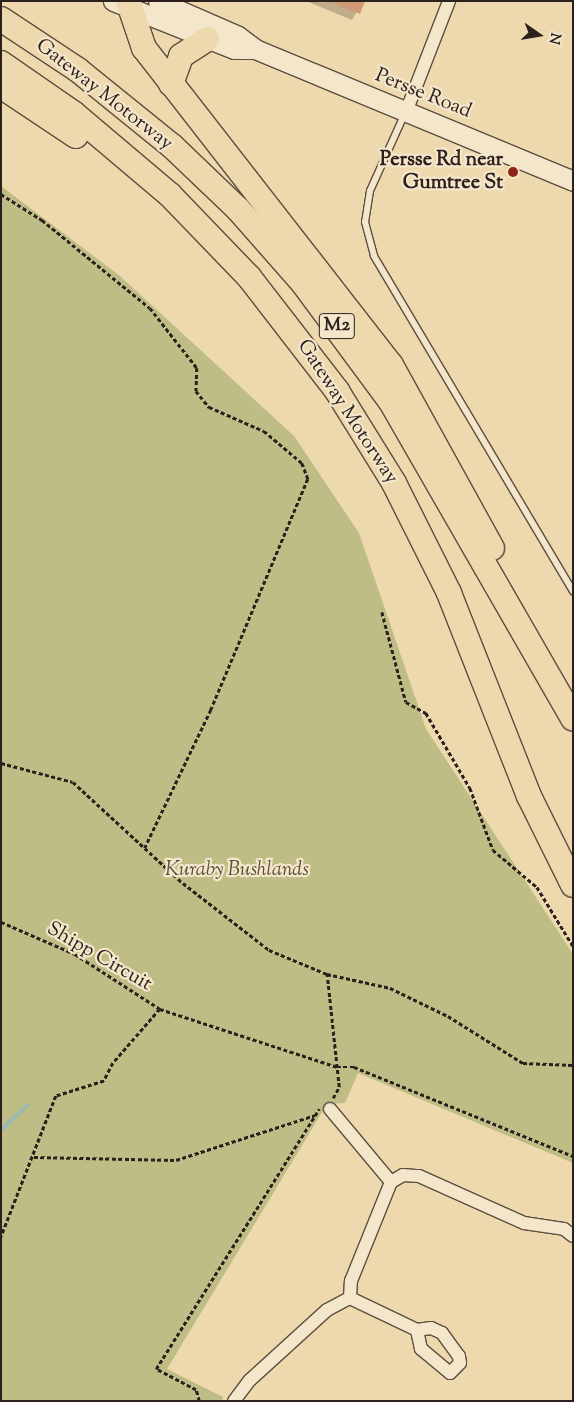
<!DOCTYPE html>
<style>
body{margin:0}
#map{position:relative;width:574px;height:1402px;overflow:hidden;background:#eed8ad;font-family:"Sorts Mill Goudy",serif}
div>[style]{position:absolute}
[style*='--x']{left:calc(var(--x)*1px);top:calc(var(--y)*1px);width:calc(var(--w)*1px);rotate:calc(var(--a)*1deg)}
.green>*{inset:0;background:#bebd86}
.shadow>*{inset:0;background:#0003}
.stream>*{height:4px;margin:-2px;padding:0 2px;transform-origin:2px;border-radius:2px;background:#9ab9af}
.building>*{inset:0;background:#d39875}
.path>*{height:2.5px;margin-top:-1.25px;transform-origin:0;background:repeating-linear-gradient(90deg,#2c201c 0 4px,transparent 0 6.5px)}
.roads{filter:drop-shadow(1px 0 #5c4e40) drop-shadow(-1px 0 #5c4e40) drop-shadow(0 1px #5c4e40) drop-shadow(0 -1px #5c4e40)}
.lane>*{height:6px;margin:-3px;padding:0 3px;transform-origin:3px;border-radius:3px;background:#f4e6ca}
.street>*{height:12px;margin:-6px;padding:0 6px;transform-origin:6px;border-radius:6px;background:#f4e6ca}
.secondary>*{height:19px;margin:-9.5px;padding:0 9.5px;transform-origin:9.5px;border-radius:9.5px;background:#f4e6ca}
.highway>*{height:24px;margin:-12px;padding:0 12px;transform-origin:12px;border-radius:12px;background:#eed8ad}
.dots>*{width:14px;height:14px;translate:-50% -50%;box-sizing:border-box;border:2px solid #f4e6ca;border-radius:50%}
span{translate:-50% -50%;white-space:nowrap;text-align:center;line-height:1.15;-webkit-text-stroke:4.5px #f4e6ca;paint-order:stroke}
.shield-label span{padding:1px 4px;background:#f4e6ca;border:1px solid;border-radius:4px;-webkit-text-stroke-width:0}
.shield-label{font-size:19px;color:#2c201c;font-weight:700}
.street-label{font-size:20px;color:#2c201c}
.poi-label{font-size:20px;color:#2c201c;font-weight:700}
.right{translate:-100% -50%;text-align:right}
.park-label{font-size:20px;color:#584f3c;font-style:italic}
.frame{position:absolute;inset:0;border:2px solid #2c201c;pointer-events:none}
.north{position:absolute;left:514px;top:10px;width:50px;height:50px;-webkit-text-stroke:4px #f4e6ca;paint-order:stroke;rotate:103deg;font-size:14px;font-weight:700;line-height:20px;text-align:center;color:#2c201c}
.north::after{content:'';display:block;margin:auto;width:18px;height:22px;background:#2c201c;clip-path:polygon(50% 0,100% 100%,50% 72%,0 100%)}
</style>
<div id="map">
<div class="green">
<i style="clip-path:polygon(1px 186px,120px 276px,294px 436px,359px 533px,426px 729px,573px 954px,573px 1163px,358px 1073px,345px 1103px,327px 1104px,167px 1369px,223px 1397px,222px 1401px,1px 1401px)"></i>
</div>
<div class="shadow">
<i style="clip-path:polygon(306px 1px,363px 1px,352px 20px)"></i>
</div>
<div class="stream">
<i style="--x:1;--y:1130;--w:37;--a:-43"></i>
</div>
<div class="building">
<i style="clip-path:polygon(329px 1px,365px 1px,360px 14px)"></i>
</div>
<div class="path">
<i style="--x:1;--y:194;--w:49;--a:32.4"></i>
<i style="--x:42;--y:220;--w:139;--a:39.2"></i>
<i style="--x:150;--y:308;--w:76;--a:51.9"></i>
<i style="--x:197;--y:368;--w:23;--a:92"></i>
<i style="--x:196;--y:391;--w:21;--a:51"></i>
<i style="--x:209;--y:407;--w:60;--a:23.6"></i>
<i style="--x:264;--y:431;--w:50;--a:40.1"></i>
<i style="--x:302;--y:463;--w:17;--a:69"></i>
<i style="--x:308;--y:479;--w:251;--a:112.8"></i>
<i style="--x:211;--y:710;--w:153;--a:115.6"></i>
<i style="--x:382;--y:612;--w:93;--a:75.1"></i>
<i style="--x:406;--y:702;--w:23;--a:29"></i>
<i style="--x:426;--y:713;--w:87;--a:59.6"></i>
<i style="--x:470;--y:788;--w:66;--a:69.6"></i>
<i style="--x:493;--y:850;--w:57;--a:40.1"></i>
<i style="--x:537;--y:887;--w:69;--a:58.6"></i>
<i style="--x:1;--y:763;--w:74;--a:14.8"></i>
<i style="--x:73;--y:782;--w:149;--a:42.6"></i>
<i style="--x:183;--y:883;--w:109;--a:37.9"></i>
<i style="--x:269;--y:950;--w:63;--a:22.5"></i>
<i style="--x:1;--y:922;--w:81;--a:23.4"></i>
<i style="--x:75;--y:954;--w:101;--a:32.9"></i>
<i style="--x:160;--y:1009;--w:72;--a:131"></i>
<i style="--x:113;--y:1063;--w:20;--a:117"></i>
<i style="--x:104;--y:1081;--w:50;--a:162.6"></i>
<i style="--x:56;--y:1096;--w:151;--a:111.3"></i>
<i style="--x:160;--y:1009;--w:186;--a:18.1"></i>
<i style="--x:337;--y:1067;--w:17;--a:0"></i>
<i style="--x:354;--y:1067;--w:236;--a:22.1"></i>
<i style="--x:333;--y:1098;--w:13;--a:-61"></i>
<i style="--x:339;--y:1087;--w:114;--a:-96.1"></i>
<i style="--x:327;--y:974;--w:65;--a:12.5"></i>
<i style="--x:390;--y:988;--w:64;--a:25.8"></i>
<i style="--x:448;--y:1016;--w:89;--a:32.1"></i>
<i style="--x:523;--y:1063;--w:50;--a:2.3"></i>
<i style="--x:34;--y:1157;--w:142;--a:1.2"></i>
<i style="--x:176;--y:1160;--w:146;--a:-17.9"></i>
<i style="--x:199;--y:1401;--w:11;--a:-105"></i>
<i style="--x:196;--y:1390;--w:45;--a:-152.3"></i>
<i style="--x:156;--y:1369;--w:307;--a:-57.9"></i>
</div>
<div class="roads">
<div class="lane">
<i style="--x:405;--y:113;--w:85;--a:114.2"></i>
<i style="--x:370;--y:191;--w:31;--a:99"></i>
<i style="--x:365;--y:222;--w:35;--a:75"></i>
<i style="--x:374;--y:256;--w:390;--a:59.3"></i>
</div>
<div class="street">
<i style="--x:406;--y:112;--w:119;--a:-68.8"></i>
<i style="--x:330;--y:1109;--w:95;--a:50.1"></i>
<i style="--x:350;--y:1298;--w:74;--a:25.5"></i>
<i style="--x:431;--y:1328;--w:12;--a:24"></i>
<i style="--x:442;--y:1333;--w:29;--a:54"></i>
<i style="--x:459;--y:1356;--w:7;--a:82"></i>
<i style="--x:460;--y:1363;--w:14;--a:135"></i>
<i style="--x:450;--y:1373;--w:38;--a:-140"></i>
<i style="--x:421;--y:1349;--w:19;--a:-102"></i>
<i style="--x:417;--y:1330;--w:14;--a:-8"></i>
<i style="--x:234;--y:1401;--w:26;--a:-53"></i>
<i style="--x:250;--y:1380;--w:104;--a:-42.3"></i>
<i style="--x:327;--y:1310;--w:26;--a:-28"></i>
<i style="--x:350;--y:1298;--w:17;--a:-87"></i>
<i style="--x:351;--y:1281;--w:107;--a:-68"></i>
<i style="--x:391;--y:1182;--w:14;--a:-30"></i>
<i style="--x:403;--y:1175;--w:16;--a:4"></i>
<i style="--x:419;--y:1176;--w:115;--a:24.1"></i>
<i style="--x:524;--y:1223;--w:40;--a:8.5"></i>
<i style="--x:564;--y:1229;--w:11;--a:38"></i>
</div>
<div class="secondary">
<i style="--x:113;--y:1;--w:130;--a:21.6"></i>
<i style="--x:234;--y:49;--w:21;--a:0"></i>
<i style="--x:158;--y:1;--w:87;--a:23.6"></i>
<i style="--x:238;--y:36;--w:21;--a:37"></i>
<i style="--x:255;--y:49;--w:344;--a:22.5"></i>
</div>
<div class="highway">
<i style="--x:128;--y:1;--w:50;--a:71.2"></i>
<i style="--x:144;--y:48;--w:402;--a:52.1"></i>
<i style="--x:391;--y:365;--w:209;--a:61.1"></i>
<i style="--x:1;--y:19;--w:92;--a:33.5"></i>
<i style="--x:78;--y:70;--w:121;--a:39"></i>
<i style="--x:172;--y:146;--w:91;--a:43.7"></i>
<i style="--x:238;--y:209;--w:98;--a:48.7"></i>
<i style="--x:303;--y:283;--w:148;--a:53.5"></i>
<i style="--x:391;--y:402;--w:365;--a:60.1"></i>
<i style="--x:1;--y:63;--w:88;--a:34.8"></i>
<i style="--x:73;--y:113;--w:127;--a:40.2"></i>
<i style="--x:170;--y:195;--w:114;--a:46.1"></i>
<i style="--x:249;--y:277;--w:144;--a:52.3"></i>
<i style="--x:337;--y:391;--w:108;--a:58.2"></i>
<i style="--x:394;--y:483;--w:123;--a:63.4"></i>
<i style="--x:449;--y:593;--w:218;--a:68.5"></i>
<i style="--x:529;--y:796;--w:99;--a:63.7"></i>
<i style="--x:171;--y:84;--w:30;--a:-70"></i>
<i style="--x:181;--y:56;--w:31;--a:-33"></i>
<i style="--x:1;--y:86;--w:90;--a:33.7"></i>
</div>
</div>
<div class="dots">
<i style="left:513px;top:172px;background:#8f2418"></i>
</div>
<div class="shield-label">
<span style="left:337px;top:326px">M2</span>
</div>
<div class="street-label">
<span style="left:423px;top:94px;rotate:22deg">Persse Road</span>
<span style="left:104px;top:95px;rotate:38deg">Gateway Motorway</span>
<span style="left:347px;top:412px;rotate:57deg">Gateway Motorway</span>
<span style="left:99px;top:957px;rotate:30deg">Shipp Circuit</span>
</div>
<div class="poi-label">
<span class="right" style="left:503px;top:172px">Persse Rd near<br>Gumtree St</span>
</div>
<div class="park-label">
<span style="left:237px;top:870px">Kuraby Bushlands</span>
</div>
<div class="frame"></div>
<div class="north">N</div>
</div>
